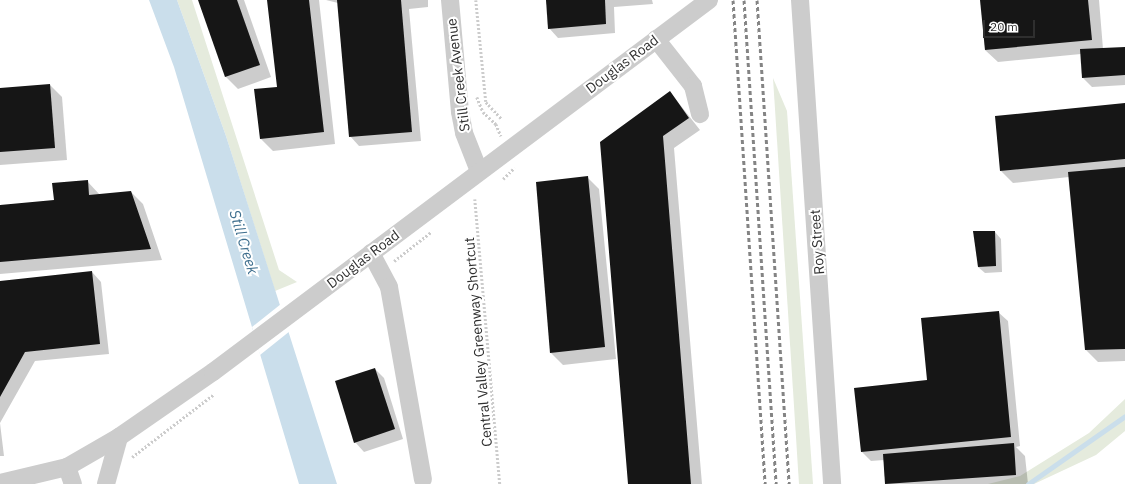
<!DOCTYPE html>
<style>
body{margin:0}
#map{position:relative;width:1125px;height:484px;overflow:hidden;background:#fff;font-family:"IBM Plex Sans",sans-serif}
div>[style]{position:absolute}
[style*='--x']{left:calc(var(--x)*1px);top:calc(var(--y)*1px);width:calc(var(--w)*1px);rotate:calc(var(--a)*1deg)}
.green>*{inset:0;background:#e5ebdd}
.water>*{inset:0;background:#cadeeb}
.pier>*{inset:0;background:#fff}
.shadow>*{inset:0;background:#0003}
.stream>*{height:5px;margin:-2.5px;padding:0 2.5px;transform-origin:2.5px;border-radius:2.5px;background:#cadeeb}
.building>*{inset:0;background:#161616}
.path>*{height:2.5px;margin-top:-1.25px;transform-origin:0;background:repeating-linear-gradient(90deg,#ccc 0 2px,transparent 0 4px)}
.minor>*{height:18px;margin:-9px;padding:0 9px;transform-origin:9px;border-radius:9px;background:#ccc}
.rail>*{height:3px;margin-top:-1.5px;transform-origin:0;background:repeating-linear-gradient(90deg,#848484 0 4px,transparent 0 7px)}
span{translate:-50% -50%;white-space:nowrap;text-align:center;line-height:1.15;-webkit-text-stroke:4px #fff;paint-order:stroke}
.street-label{font-size:14px;color:#2f2f2f}
.water-label{font-size:15px;color:#3f6f8e;font-style:italic}
.scale{position:absolute;left:983px;top:20px;width:52px;height:18px;box-sizing:border-box;border:2px solid #2f2f2f;border-top:0;padding-left:5px;font-size:12px;line-height:14px;white-space:nowrap;color:#2f2f2f;-webkit-text-stroke:3px #fff;paint-order:stroke}
</style>
<div id="map">
<div class="green">
<i style="clip-path:polygon(177px 0,192px 0,279px 270px,297px 282px,275px 291px,226px 136px)"></i>
<i style="clip-path:polygon(773px 78px,787px 111px,813px 484px,799px 484px)"></i>
<i style="clip-path:polygon(1125px 399px,1125px 431px,1096px 455px,1034px 484px,988px 484px,1020px 476px,1089px 433px)"></i>
</div>
<div class="water">
<i style="clip-path:polygon(149px 0,177px 0,226px 136px,337px 484px,299px 484px,174px 67px)"></i>
</div>
<div class="pier">
<i style="clip-path:polygon(281px 304px,290px 331px,260px 355px,252px 327px)"></i>
</div>
<div class="shadow">
<i style="clip-path:polygon(199px 0,244px 0,271px 77px,238px 89px,226px 77px)"></i>
<i style="clip-path:polygon(268px 0,319px 0,335px 144px,273px 151px,261px 139px,278px 88px)"></i>
<i style="clip-path:polygon(326px 0,428px 0,428px 7px,409px 9px,421px 141px,359px 146px,350px 136px,338px 3px)"></i>
<i style="clip-path:polygon(547px 0,652px 0,653px 4px,614px 7px,615px 33px,558px 38px,549px 28px)"></i>
<i style="clip-path:polygon(981px 0,1099px 0,1103px 49px,1125px 48px,1125px 85px,1092px 87px,1083px 78px,1081px 54px,998px 62px,985px 50px)"></i>
<i style="clip-path:polygon(50px 85px,62px 97px,67px 160px,0 165px,0 89px)"></i>
<i style="clip-path:polygon(670px 92px,700px 130px,674px 148px,702px 484px,629px 484px,601px 142px)"></i>
<i style="clip-path:polygon(1125px 104px,1125px 361px,1098px 362px,1086px 350px,1069px 177px,1013px 183px,1001px 171px)"></i>
<i style="clip-path:polygon(587px 177px,599px 189px,616px 359px,563px 365px,551px 353px)"></i>
<i style="clip-path:polygon(87px 181px,100px 195px,131px 192px,143px 204px,162px 260px,0 274px,0 206px,55px 201px)"></i>
<i style="clip-path:polygon(995px 232px,1001px 239px,1002px 272px,985px 273px,978px 267px)"></i>
<i style="clip-path:polygon(92px 272px,101px 282px,109px 354px,35px 361px,0 423px,4px 456px,0 456px,0 282px)"></i>
<i style="clip-path:polygon(998px 312px,1008px 321px,1020px 446px,1016px 447px,1025px 456px,1028px 484px,886px 484px,884px 460px,871px 461px,862px 452px)"></i>
<i style="clip-path:polygon(375px 369px,384px 378px,403px 439px,364px 452px,355px 442px)"></i>
</div>
<div class="stream">
<i style="--x:1028;--y:484;--w:118;--a:-35"></i>
</div>
<div class="building">
<i style="clip-path:polygon(198px 0,237px 0,260px 65px,225px 77px)"></i>
<i style="clip-path:polygon(267px 0,309px 0,324px 132px,260px 139px,254px 89px,277px 87px)"></i>
<i style="clip-path:polygon(337px 0,401px 0,412px 132px,349px 137px)"></i>
<i style="clip-path:polygon(546px 0,605px 0,606px 24px,548px 29px)"></i>
<i style="clip-path:polygon(980px 0,1088px 0,1092px 40px,985px 50px)"></i>
<i style="clip-path:polygon(1125px 47px,1125px 75px,1082px 78px,1080px 49px)"></i>
<i style="clip-path:polygon(50px 84px,55px 148px,0 152px,0 88px)"></i>
<i style="clip-path:polygon(670px 91px,689px 118px,663px 136px,691px 484px,628px 484px,600px 142px)"></i>
<i style="clip-path:polygon(1125px 103px,1125px 159px,1000px 171px,995px 116px)"></i>
<i style="clip-path:polygon(1125px 167px,1125px 349px,1085px 350px,1068px 172px)"></i>
<i style="clip-path:polygon(588px 176px,605px 347px,550px 353px,536px 182px)"></i>
<i style="clip-path:polygon(88px 180px,89px 195px,131px 191px,151px 249px,0 262px,0 205px,54px 200px,52px 183px)"></i>
<i style="clip-path:polygon(973px 231px,995px 231px,996px 266px,978px 267px)"></i>
<i style="clip-path:polygon(92px 271px,100px 344px,25px 352px,0 397px,0 281px)"></i>
<i style="clip-path:polygon(999px 311px,1011px 437px,861px 452px,854px 388px,927px 380px,921px 318px)"></i>
<i style="clip-path:polygon(375px 368px,395px 429px,354px 443px,335px 381px)"></i>
<i style="clip-path:polygon(1014px 443px,1016px 475px,885px 484px,883px 454px)"></i>
</div>
<div class="path">
<i style="--x:476;--y:0;--w:102;--a:84.4"></i>
<i style="--x:486;--y:102;--w:23;--a:47"></i>
<i style="--x:477;--y:97;--w:16;--a:68"></i>
<i style="--x:483;--y:112;--w:18;--a:43"></i>
<i style="--x:496;--y:124;--w:13;--a:67"></i>
<i style="--x:503;--y:179;--w:16;--a:-45"></i>
<i style="--x:475;--y:199;--w:286;--a:85"></i>
<i style="--x:394;--y:261;--w:47;--a:-38.1"></i>
<i style="--x:132;--y:457;--w:103;--a:-37.5"></i>
</div>
<div class="minor">
<i style="--x:450;--y:0;--w:112;--a:84.9"></i>
<i style="--x:460;--y:112;--w:21;--a:79"></i>
<i style="--x:464;--y:133;--w:41;--a:68.5"></i>
<i style="--x:800;--y:0;--w:485;--a:86.2"></i>
<i style="--x:656;--y:39;--w:60;--a:51.8"></i>
<i style="--x:693;--y:86;--w:29;--a:76"></i>
<i style="--x:371;--y:253;--w:38;--a:62"></i>
<i style="--x:389;--y:287;--w:195;--a:80"></i>
<i style="--x:67;--y:467;--w:18;--a:71"></i>
<i style="--x:0;--y:483;--w:69;--a:-13.4"></i>
<i style="--x:67;--y:467;--w:60;--a:-30"></i>
<i style="--x:119;--y:437;--w:114;--a:-34.7"></i>
<i style="--x:213;--y:372;--w:620;--a:-36.87"></i>
<i style="--x:106;--y:484;--w:49;--a:-74.5"></i>
</div>
<div class="rail">
<i style="--x:733;--y:0;--w:485;--a:86.2"></i>
<i style="--x:744;--y:0;--w:485;--a:86.2"></i>
<i style="--x:757;--y:0;--w:485;--a:86.2"></i>
</div>
<div class="street-label">
<span style="left:622px;top:64px;rotate:-37deg">Douglas Road</span>
<span style="left:458px;top:75px;rotate:-97deg">Still Creek Avenue</span>
<span style="left:817px;top:242px;rotate:-94deg">Roy Street</span>
<span style="left:363px;top:259px;rotate:-37deg">Douglas Road</span>
<span style="left:478px;top:342px;rotate:-95deg">Central Valley Greenway Shortcut</span>
</div>
<div class="water-label">
<span style="left:244px;top:242px;rotate:73deg">Still Creek</span>
</div>
<div class="scale">20 m</div>
</div>
